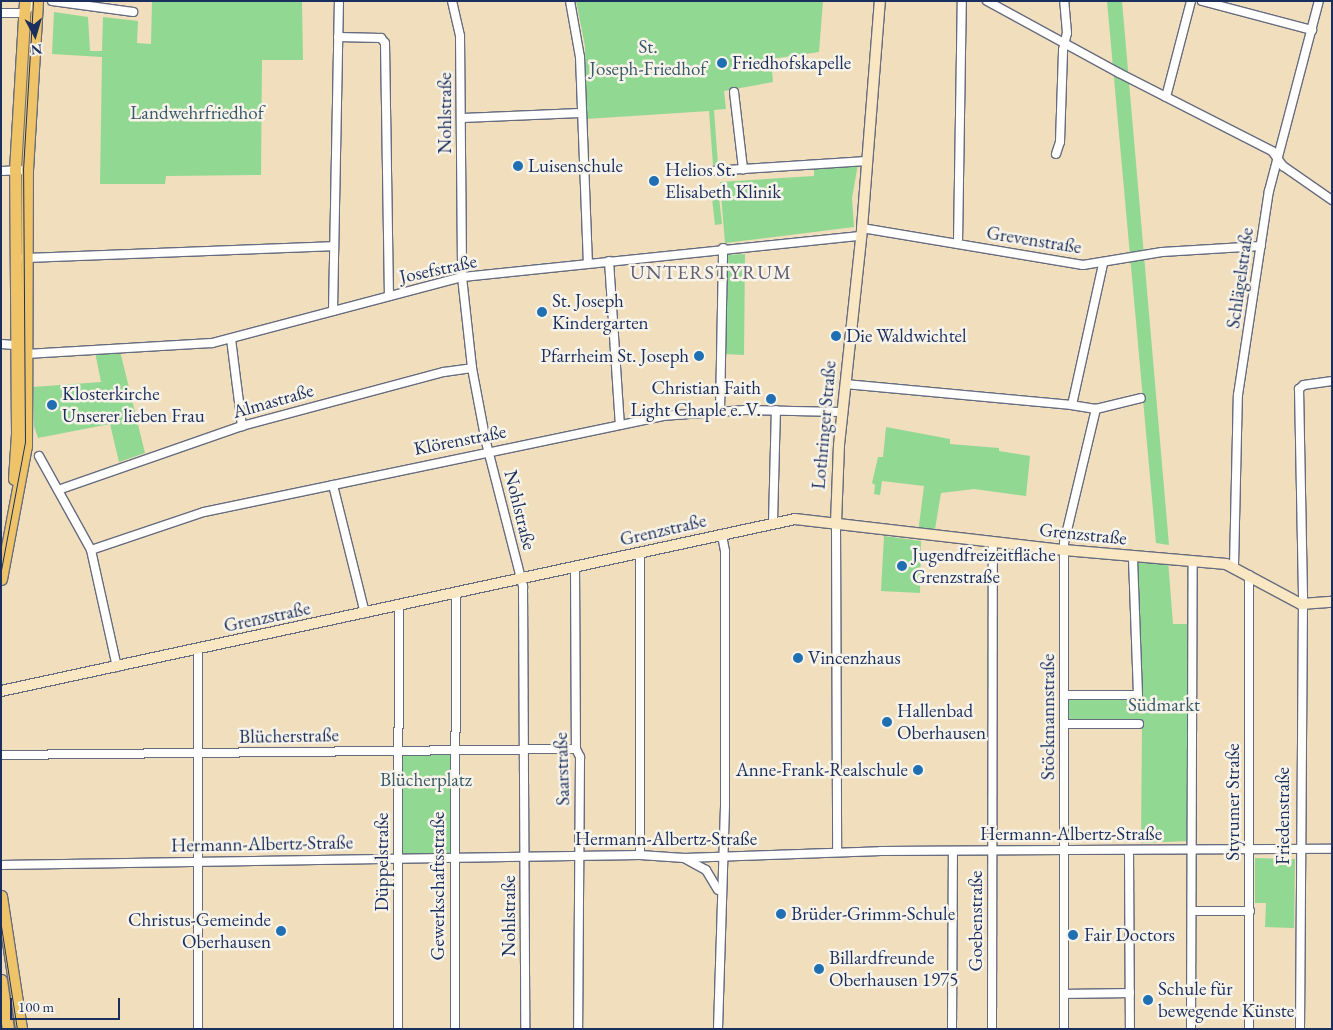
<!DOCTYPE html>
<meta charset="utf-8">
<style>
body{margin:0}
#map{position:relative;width:1333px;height:1030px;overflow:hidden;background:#f0debd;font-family:"EB Garamond",serif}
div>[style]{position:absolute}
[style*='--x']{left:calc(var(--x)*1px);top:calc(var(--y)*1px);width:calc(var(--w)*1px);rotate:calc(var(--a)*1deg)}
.green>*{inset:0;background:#91d893}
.roads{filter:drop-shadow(1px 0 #666c7f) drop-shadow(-1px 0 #666c7f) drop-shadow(0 1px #666c7f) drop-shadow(0 -1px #666c7f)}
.street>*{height:8px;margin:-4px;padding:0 4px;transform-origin:4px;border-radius:4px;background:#fff}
.secondary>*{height:10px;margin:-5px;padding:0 5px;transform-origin:5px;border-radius:5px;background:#f9e7c3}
.primary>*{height:11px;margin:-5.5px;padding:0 5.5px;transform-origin:5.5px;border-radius:5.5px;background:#efc469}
.tram>*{height:1px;margin:-0.5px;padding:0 0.5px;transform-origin:0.5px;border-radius:0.5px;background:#1b2f5e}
.dots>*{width:14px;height:14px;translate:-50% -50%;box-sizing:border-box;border:2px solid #f7f3e8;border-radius:50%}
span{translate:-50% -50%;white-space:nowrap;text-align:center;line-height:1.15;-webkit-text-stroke:5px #f7f3e8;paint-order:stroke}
.park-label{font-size:19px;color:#38596b}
.poi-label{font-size:19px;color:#1b2f5e}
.left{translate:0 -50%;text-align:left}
.right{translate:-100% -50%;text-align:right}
.street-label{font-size:19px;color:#1b2f5e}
.neighbourhood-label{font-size:20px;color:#616074;letter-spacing:1px}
.frame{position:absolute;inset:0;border:2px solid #1b2f5e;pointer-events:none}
.north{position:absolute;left:10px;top:10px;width:50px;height:50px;-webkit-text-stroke:4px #f7f3e8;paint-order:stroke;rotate:174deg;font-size:14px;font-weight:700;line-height:20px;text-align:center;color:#1b2f5e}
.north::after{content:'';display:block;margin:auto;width:18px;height:22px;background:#1b2f5e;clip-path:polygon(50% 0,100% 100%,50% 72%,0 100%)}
.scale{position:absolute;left:10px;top:998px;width:110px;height:22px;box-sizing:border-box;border:2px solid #1b2f5e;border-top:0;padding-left:6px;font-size:15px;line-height:18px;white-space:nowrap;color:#1b2f5e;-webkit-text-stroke:4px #f7f3e8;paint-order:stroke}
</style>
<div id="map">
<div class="green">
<i style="clip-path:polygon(152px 1px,302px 1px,303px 60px,262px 60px,261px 175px,166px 176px,165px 184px,100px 184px,102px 57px,52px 54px,54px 12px,88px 17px,90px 51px,102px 51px,103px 17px,138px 21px,137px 43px,151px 44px)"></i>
<i style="clip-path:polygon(576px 1px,823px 1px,819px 52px,771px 59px,773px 82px,724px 91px,726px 109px,714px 110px,718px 165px,713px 165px,709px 111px,586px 119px,585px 46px)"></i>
<i style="clip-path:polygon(1107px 1px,1122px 1px,1169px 545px,1156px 543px)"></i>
<i style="clip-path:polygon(858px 164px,852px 198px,854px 227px,725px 243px,720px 182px,814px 176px,814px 167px)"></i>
<i style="clip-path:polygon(719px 197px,722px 224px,715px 225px,712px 198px)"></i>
<i style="clip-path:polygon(745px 254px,744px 355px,724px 354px,726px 255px)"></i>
<i style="clip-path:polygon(120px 351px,145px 453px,119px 462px,110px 424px,38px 438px,34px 426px,33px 387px,101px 382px,95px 352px)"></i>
<i style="clip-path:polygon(886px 427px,950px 439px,950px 444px,999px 448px,999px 451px,1030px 456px,1026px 496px,974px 489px,941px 493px,934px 535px,918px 533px,924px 486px,882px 481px,880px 495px,874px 494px,875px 485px,872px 483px,878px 457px,883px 457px)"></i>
<i style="clip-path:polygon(884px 536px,921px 541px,920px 593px,881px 591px)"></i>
<i style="clip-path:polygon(1133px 556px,1168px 560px,1173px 624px,1193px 624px,1189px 841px,1141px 843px,1142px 723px,1068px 724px,1064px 695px,1138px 695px)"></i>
<i style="clip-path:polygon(457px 750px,454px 857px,398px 859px,399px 751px)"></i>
<i style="clip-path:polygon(1255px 858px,1295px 859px,1294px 928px,1265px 927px,1266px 903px,1255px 903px)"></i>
</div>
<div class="roads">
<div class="street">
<i style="--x:52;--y:1;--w:82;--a:7.7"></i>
<i style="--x:452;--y:1;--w:36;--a:77"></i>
<i style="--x:460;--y:36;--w:241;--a:89.5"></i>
<i style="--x:462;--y:277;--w:92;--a:83.7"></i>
<i style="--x:472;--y:368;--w:75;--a:79.3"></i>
<i style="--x:486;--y:442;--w:149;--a:75.6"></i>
<i style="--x:523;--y:586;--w:443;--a:89.7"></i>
<i style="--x:570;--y:1;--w:57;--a:79.9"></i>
<i style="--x:580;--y:57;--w:206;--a:87.8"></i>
<i style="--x:987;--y:1;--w:150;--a:28.6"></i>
<i style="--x:1119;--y:73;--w:172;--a:27"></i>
<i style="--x:1272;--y:151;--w:19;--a:54"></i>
<i style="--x:1283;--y:166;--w:60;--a:34.8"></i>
<i style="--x:1202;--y:1;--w:114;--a:14.8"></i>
<i style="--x:1;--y:13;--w:23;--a:0"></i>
<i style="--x:24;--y:13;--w:16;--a:-47"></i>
<i style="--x:338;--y:37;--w:43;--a:1.3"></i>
<i style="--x:381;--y:38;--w:6;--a:51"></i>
<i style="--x:385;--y:43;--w:253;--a:89.1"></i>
<i style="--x:734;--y:92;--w:78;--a:83.3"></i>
<i style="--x:1166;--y:97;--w:99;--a:-75.4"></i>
<i style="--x:461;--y:118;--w:121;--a:-2.4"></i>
<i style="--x:1056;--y:154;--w:13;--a:-72"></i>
<i style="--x:1060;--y:142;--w:92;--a:-88.1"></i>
<i style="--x:1063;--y:50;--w:17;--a:-77"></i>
<i style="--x:1067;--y:33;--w:32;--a:-95"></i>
<i style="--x:1;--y:171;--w:26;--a:-2"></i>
<i style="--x:712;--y:171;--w:155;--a:-3.7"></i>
<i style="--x:862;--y:228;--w:224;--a:9.5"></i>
<i style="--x:1083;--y:265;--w:80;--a:-9.3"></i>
<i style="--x:1162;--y:252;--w:99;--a:-3.5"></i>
<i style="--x:958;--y:243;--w:242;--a:-89.1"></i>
<i style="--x:24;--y:258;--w:310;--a:-2.2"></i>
<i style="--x:609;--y:261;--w:164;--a:86.2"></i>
<i style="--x:333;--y:311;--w:310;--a:-88.9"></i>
<i style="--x:231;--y:339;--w:88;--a:82.8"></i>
<i style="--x:1;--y:344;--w:14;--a:4"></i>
<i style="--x:15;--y:345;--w:14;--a:39"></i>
<i style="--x:26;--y:354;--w:186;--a:-3.4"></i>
<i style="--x:212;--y:343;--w:259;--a:-14.8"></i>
<i style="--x:462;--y:277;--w:401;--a:-5.9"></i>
<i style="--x:845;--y:384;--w:228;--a:5.3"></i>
<i style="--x:1096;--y:409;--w:46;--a:-13.7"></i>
<i style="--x:720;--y:411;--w:163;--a:-88.9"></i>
<i style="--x:39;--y:456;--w:107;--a:61"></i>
<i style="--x:91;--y:550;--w:120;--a:77.5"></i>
<i style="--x:333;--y:485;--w:132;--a:76"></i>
<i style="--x:58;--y:490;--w:195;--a:-19.2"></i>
<i style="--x:242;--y:426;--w:209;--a:-15"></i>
<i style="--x:444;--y:372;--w:28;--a:-8"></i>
<i style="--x:773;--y:522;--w:112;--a:-88.5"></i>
<i style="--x:836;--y:523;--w:329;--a:89.8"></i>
<i style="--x:91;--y:550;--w:119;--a:-18.6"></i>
<i style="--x:204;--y:512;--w:468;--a:-11.8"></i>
<i style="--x:662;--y:416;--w:83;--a:-4.1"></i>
<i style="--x:745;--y:410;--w:97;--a:1.2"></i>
<i style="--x:1234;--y:566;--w:171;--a:-88.7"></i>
<i style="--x:1238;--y:395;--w:206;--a:-81.4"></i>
<i style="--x:1269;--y:191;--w:196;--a:-75.3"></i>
<i style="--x:575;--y:567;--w:182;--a:89.7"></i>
<i style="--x:576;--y:749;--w:9;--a:63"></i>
<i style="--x:580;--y:757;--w:272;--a:90.4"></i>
<i style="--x:198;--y:649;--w:380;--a:90"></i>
<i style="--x:1064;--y:695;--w:74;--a:0"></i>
<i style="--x:1138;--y:695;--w:139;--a:-92.1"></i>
<i style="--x:1064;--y:724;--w:75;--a:0"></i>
<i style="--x:1;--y:755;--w:575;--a:-0.6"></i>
<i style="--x:1129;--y:850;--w:179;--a:89.7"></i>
<i style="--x:640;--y:855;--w:301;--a:-90"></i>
<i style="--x:684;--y:858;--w:25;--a:29"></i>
<i style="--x:706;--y:870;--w:23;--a:59"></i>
<i style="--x:1;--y:865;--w:639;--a:-0.9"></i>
<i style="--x:640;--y:855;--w:44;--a:3.9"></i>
<i style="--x:684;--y:858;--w:197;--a:-2"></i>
<i style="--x:881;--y:851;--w:451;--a:-0.3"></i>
<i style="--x:1193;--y:911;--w:57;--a:0"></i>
<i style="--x:1064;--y:994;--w:66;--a:-0.9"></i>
<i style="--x:398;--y:1029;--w:423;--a:-89.9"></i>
<i style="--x:455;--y:1029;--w:436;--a:-89.9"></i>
<i style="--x:718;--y:1029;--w:223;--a:-88.2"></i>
<i style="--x:725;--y:806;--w:255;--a:-90"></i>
<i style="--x:725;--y:551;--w:16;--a:-101"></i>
<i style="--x:952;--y:1029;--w:178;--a:-89.7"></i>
<i style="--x:992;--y:1029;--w:487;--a:-89.9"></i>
<i style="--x:1064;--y:1029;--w:486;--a:-90"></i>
<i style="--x:1064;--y:543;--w:138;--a:-76.6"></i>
<i style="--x:1096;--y:409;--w:24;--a:-171"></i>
<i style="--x:1072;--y:405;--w:144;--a:-77.6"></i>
<i style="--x:1191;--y:1029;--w:468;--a:-89.8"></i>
<i style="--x:1249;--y:1029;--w:454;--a:-90"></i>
<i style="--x:1300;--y:1029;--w:433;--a:-89.6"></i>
<i style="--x:1303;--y:596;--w:207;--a:-91.1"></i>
<i style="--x:1299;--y:389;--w:6;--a:-39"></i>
<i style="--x:1304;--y:385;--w:28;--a:-8"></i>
</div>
<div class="secondary">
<i style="--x:836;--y:523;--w:78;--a:-87.8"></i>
<i style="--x:839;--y:445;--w:218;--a:-83.9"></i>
<i style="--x:862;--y:228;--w:228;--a:-85.5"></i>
<i style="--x:1;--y:691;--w:812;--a:-12.22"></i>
<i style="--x:795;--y:519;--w:271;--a:6.6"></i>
<i style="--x:1064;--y:550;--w:163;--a:4.9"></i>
<i style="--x:1226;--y:564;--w:85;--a:28.1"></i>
<i style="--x:1301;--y:604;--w:31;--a:-4"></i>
</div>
<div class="primary">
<i style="--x:14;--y:479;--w:45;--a:-86.2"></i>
<i style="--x:17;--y:434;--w:264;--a:-90.4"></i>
<i style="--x:15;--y:170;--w:169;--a:-86.6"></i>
<i style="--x:1;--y:579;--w:135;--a:-79.4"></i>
<i style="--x:26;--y:446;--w:276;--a:-89.8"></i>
<i style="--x:27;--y:170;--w:169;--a:-86.6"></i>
<i style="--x:1;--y:896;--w:134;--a:81.4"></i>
<i style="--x:1;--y:980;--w:49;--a:81.9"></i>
</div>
</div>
<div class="tram">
<i style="--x:1;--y:570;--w:130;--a:-79.4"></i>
<i style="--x:25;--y:442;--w:272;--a:-90.4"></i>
<i style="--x:23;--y:170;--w:169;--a:-86.6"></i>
<i style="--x:1;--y:926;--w:104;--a:81.2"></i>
</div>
<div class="dots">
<i style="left:722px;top:63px;background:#1f6fb2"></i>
<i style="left:518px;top:166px;background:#1f6fb2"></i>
<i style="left:654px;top:181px;background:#1f6fb2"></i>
<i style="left:542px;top:312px;background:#1f6fb2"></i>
<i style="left:836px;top:336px;background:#1f6fb2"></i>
<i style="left:699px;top:356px;background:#1f6fb2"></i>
<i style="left:771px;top:399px;background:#1f6fb2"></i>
<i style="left:52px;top:405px;background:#1f6fb2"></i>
<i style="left:902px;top:566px;background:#1f6fb2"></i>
<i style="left:798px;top:658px;background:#1f6fb2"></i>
<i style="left:887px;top:722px;background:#1f6fb2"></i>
<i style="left:918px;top:770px;background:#1f6fb2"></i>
<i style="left:781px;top:914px;background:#1f6fb2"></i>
<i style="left:281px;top:931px;background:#1f6fb2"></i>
<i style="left:1073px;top:935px;background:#1f6fb2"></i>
<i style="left:819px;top:969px;background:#1f6fb2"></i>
<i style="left:1148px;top:1000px;background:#1f6fb2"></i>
</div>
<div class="park-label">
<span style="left:648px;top:58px">St.<br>Joseph-Friedhof</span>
<span style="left:197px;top:113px">Landwehrfriedhof</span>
<span style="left:1164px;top:705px">Südmarkt</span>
<span style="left:426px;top:780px">Blücherplatz</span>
</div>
<div class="poi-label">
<span class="left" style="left:732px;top:63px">Friedhofskapelle</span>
<span class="left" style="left:528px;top:166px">Luisenschule</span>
<span class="left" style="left:665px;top:181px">Helios St.<br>Elisabeth Klinik</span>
<span class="left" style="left:552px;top:312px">St. Joseph<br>Kindergarten</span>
<span class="left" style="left:846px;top:336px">Die Waldwichtel</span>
<span class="right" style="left:689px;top:356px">Pfarrheim St. Joseph</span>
<span class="right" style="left:761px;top:399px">Christian Faith<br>Light Chaple e. V.</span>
<span class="left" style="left:62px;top:405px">Klosterkirche<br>Unserer lieben Frau</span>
<span class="left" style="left:912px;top:566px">Jugendfreizeitfläche<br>Grenzstraße</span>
<span class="left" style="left:808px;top:658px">Vincenzhaus</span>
<span class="left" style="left:897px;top:722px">Hallenbad<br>Oberhausen</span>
<span class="right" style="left:908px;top:770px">Anne-Frank-Realschule</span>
<span class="left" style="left:791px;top:914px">Brüder-Grimm-Schule</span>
<span class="right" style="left:271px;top:931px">Christus-Gemeinde<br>Oberhausen</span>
<span class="left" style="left:1084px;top:935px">Fair Doctors</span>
<span class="left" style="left:829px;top:969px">Billardfreunde<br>Oberhausen 1975</span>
<span class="left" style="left:1158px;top:1000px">Schule für<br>bewegende Künste</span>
</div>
<div class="street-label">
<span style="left:445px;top:113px;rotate:-90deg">Nohlstraße</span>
<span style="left:1034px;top:240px;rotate:9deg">Grevenstraße</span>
<span style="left:438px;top:269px;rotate:-12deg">Josefstraße</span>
<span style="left:1240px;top:278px;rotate:-82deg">Schlägelstraße</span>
<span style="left:273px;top:401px;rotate:-16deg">Almastraße</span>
<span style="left:824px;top:425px;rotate:-85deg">Lothringer Straße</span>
<span style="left:460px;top:440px;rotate:-11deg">Klörenstraße</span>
<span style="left:520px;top:510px;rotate:76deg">Nohlstraße</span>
<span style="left:663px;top:530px;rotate:-13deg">Grenzstraße</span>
<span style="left:1083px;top:534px;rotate:6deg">Grenzstraße</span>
<span style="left:267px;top:617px;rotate:-12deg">Grenzstraße</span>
<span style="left:1048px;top:717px;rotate:-90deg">Stöckmannstraße</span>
<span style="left:289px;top:736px;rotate:-1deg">Blücherstraße</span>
<span style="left:562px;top:769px;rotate:-92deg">Saarstraße</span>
<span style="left:1233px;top:802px;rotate:-90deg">Styrumer Straße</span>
<span style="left:1283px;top:816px;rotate:-90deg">Friedenstraße</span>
<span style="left:1071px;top:834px">Hermann-Albertz-Straße</span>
<span style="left:666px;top:839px">Hermann-Albertz-Straße</span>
<span style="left:262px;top:844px;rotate:-1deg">Hermann-Albertz-Straße</span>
<span style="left:382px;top:862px;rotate:-90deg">Düppelstraße</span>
<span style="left:438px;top:886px;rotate:-90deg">Gewerkschaftsstraße</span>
<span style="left:509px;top:916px;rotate:-90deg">Nohlstraße</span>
<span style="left:976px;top:921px;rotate:-90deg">Goebenstraße</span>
</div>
<div class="neighbourhood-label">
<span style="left:711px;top:272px">UNTERSTYRUM</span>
</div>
<div class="frame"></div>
<div class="north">N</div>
<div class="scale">100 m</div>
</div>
